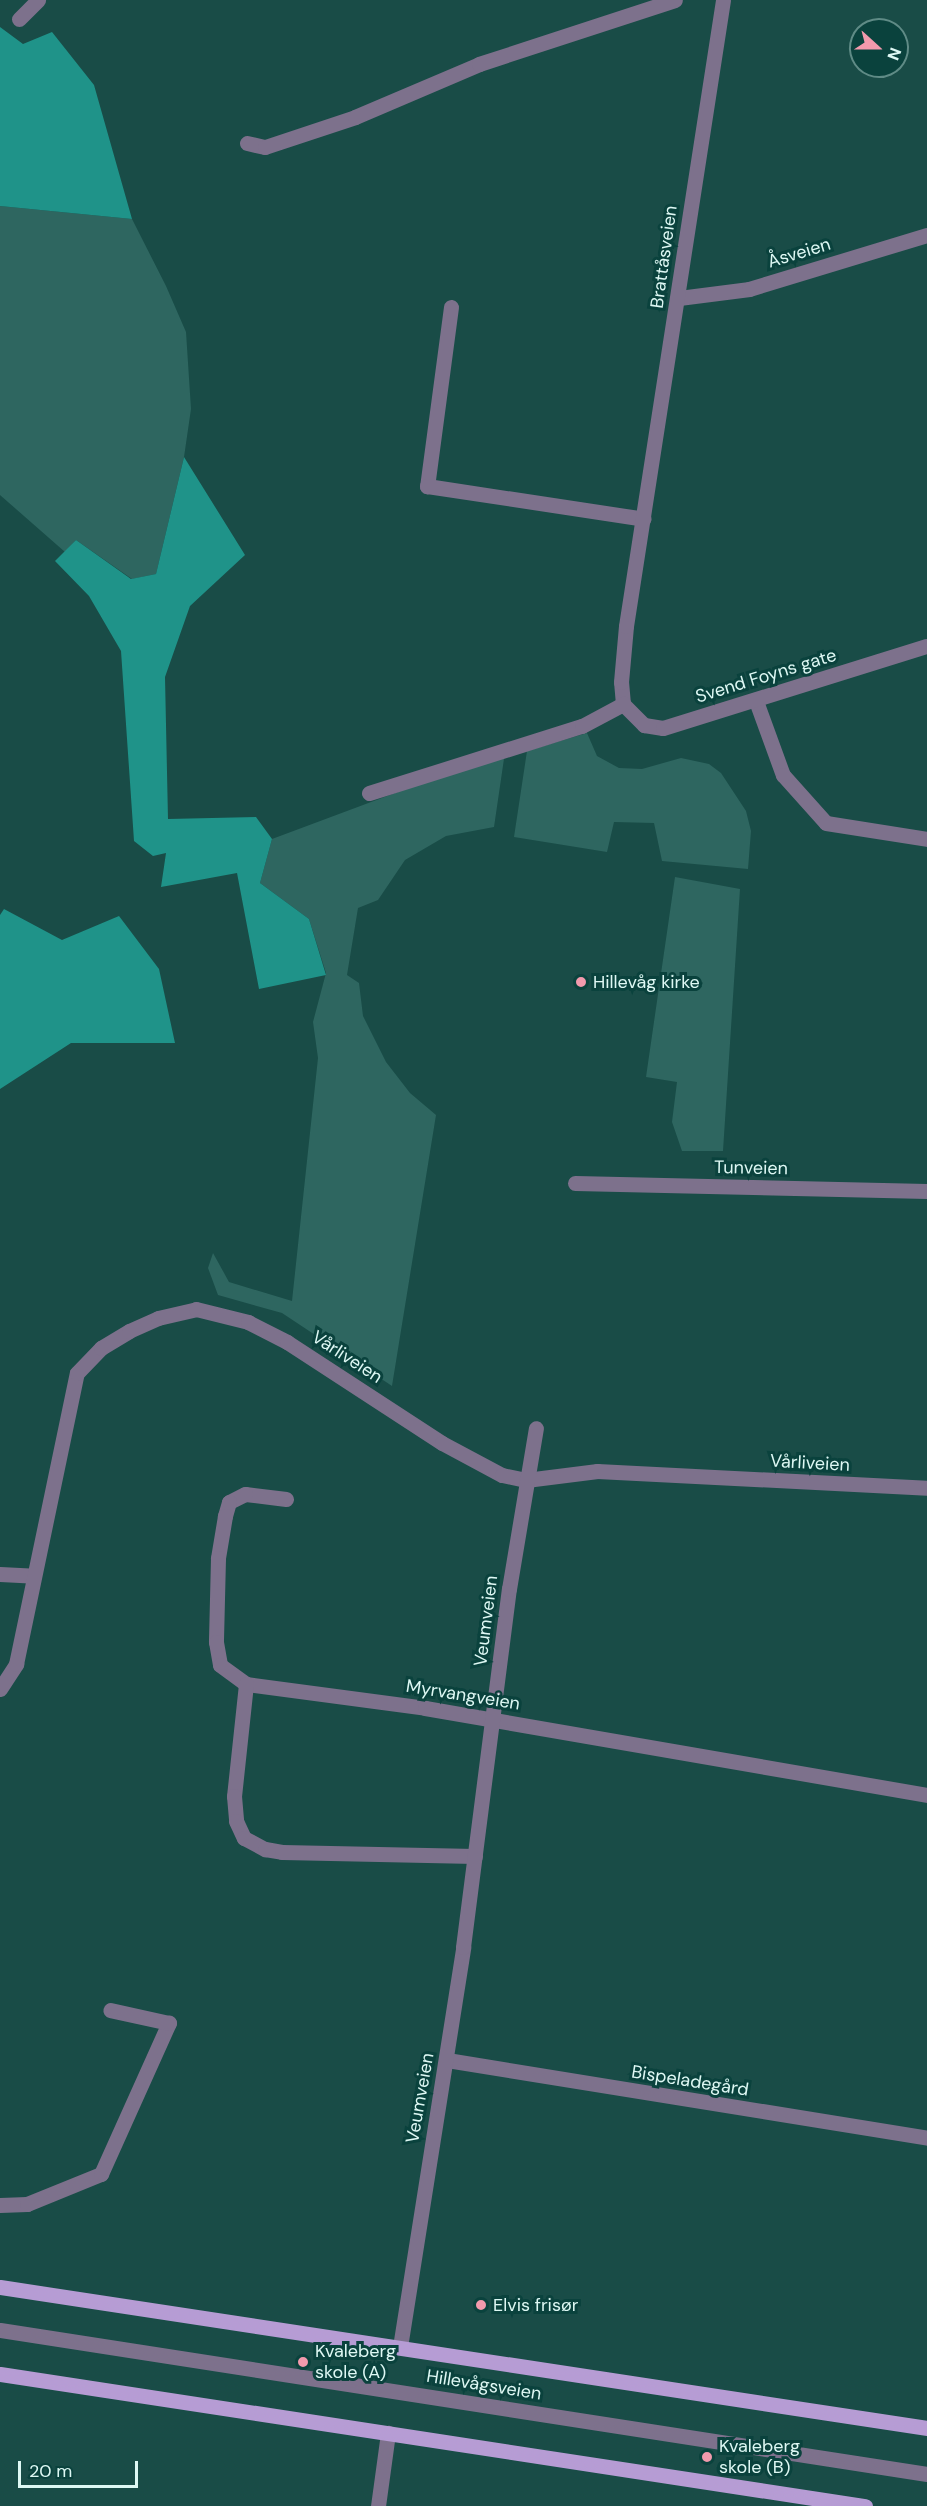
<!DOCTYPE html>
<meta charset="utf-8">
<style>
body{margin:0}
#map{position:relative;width:927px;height:2506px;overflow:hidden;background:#194c47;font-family:"DM Sans",sans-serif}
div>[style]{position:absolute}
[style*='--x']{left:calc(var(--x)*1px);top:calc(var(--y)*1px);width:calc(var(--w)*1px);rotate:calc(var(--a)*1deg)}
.green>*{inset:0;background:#2e6660}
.forest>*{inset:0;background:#1f9389}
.minor>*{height:15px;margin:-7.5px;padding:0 7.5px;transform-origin:7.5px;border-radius:7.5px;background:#7d718c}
.major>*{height:15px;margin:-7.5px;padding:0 7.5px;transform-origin:7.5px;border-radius:7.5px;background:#b69cd4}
.dots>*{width:16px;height:16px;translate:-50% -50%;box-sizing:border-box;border:3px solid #0a423d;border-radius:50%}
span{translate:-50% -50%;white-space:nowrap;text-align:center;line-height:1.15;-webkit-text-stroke:6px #0a423d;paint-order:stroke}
.street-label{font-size:18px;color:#def8f4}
.poi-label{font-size:18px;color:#def8f4}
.left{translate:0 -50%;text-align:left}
.north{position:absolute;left:849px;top:18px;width:60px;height:60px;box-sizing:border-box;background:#0a423d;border:2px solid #5f8b86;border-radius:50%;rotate:111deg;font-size:16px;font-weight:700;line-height:24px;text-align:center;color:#def8f4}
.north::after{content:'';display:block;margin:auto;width:21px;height:27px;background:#f29aad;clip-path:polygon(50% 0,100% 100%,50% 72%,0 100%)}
.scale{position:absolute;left:18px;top:2461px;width:120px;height:27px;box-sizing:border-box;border:3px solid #def8f4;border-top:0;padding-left:8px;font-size:18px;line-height:21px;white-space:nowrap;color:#def8f4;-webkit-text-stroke:4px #0a423d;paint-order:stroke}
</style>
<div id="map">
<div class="green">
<i style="clip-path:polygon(0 206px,132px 219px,166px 286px,186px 332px,191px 409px,184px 457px,156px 574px,132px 579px,76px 540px,65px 552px,0 495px)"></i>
<i style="clip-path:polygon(587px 733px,597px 756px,619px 768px,642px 769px,681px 758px,709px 764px,721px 773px,746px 811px,751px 831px,748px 869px,662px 861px,654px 823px,614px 822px,607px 852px,514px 837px,527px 751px)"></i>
<i style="clip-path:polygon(505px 752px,494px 827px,446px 836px,405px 860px,378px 900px,358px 908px,347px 975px,359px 983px,363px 1016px,386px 1062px,410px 1093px,436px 1115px,392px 1386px,282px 1313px,218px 1295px,208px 1268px,213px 1253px,229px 1282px,292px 1301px,318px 1058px,313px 1022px,326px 973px,309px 919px,260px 883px,272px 839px)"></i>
<i style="clip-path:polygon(675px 877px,740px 889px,723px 1151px,682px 1151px,672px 1122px,677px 1082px,646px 1077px)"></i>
</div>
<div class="forest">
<i style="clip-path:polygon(0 27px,23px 44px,52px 32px,94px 85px,132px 219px,0 206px)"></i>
<i style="clip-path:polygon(184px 457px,245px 555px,190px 606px,165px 677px,168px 819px,256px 817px,272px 839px,260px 883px,309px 919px,326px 975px,259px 989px,237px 873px,161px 887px,166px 853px,153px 856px,134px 841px,121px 651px,89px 596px,55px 561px,76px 540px,131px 579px,156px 574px)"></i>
<i style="clip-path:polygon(4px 909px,62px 940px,119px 916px,159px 969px,175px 1043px,71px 1043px,0 1089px,0 915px)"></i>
</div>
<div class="minor">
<i style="--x:19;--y:19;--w:27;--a:-45"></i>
<i style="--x:247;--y:143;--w:18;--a:13"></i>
<i style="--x:265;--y:147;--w:95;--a:-18.4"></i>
<i style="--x:355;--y:117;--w:135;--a:-23.1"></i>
<i style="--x:479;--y:64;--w:206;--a:-18.1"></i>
<i style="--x:679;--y:298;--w:71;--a:-7.3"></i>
<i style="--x:749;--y:289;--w:186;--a:-16.9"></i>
<i style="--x:451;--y:307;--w:181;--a:97.6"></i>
<i style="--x:427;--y:486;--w:219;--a:8.6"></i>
<i style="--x:756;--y:701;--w:79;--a:70"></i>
<i style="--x:783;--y:775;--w:64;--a:48.1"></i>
<i style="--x:826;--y:823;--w:102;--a:9"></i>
<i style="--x:623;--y:704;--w:22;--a:-95"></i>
<i style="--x:621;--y:682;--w:56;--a:-84.9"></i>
<i style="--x:626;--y:626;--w:633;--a:-81.19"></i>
<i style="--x:623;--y:704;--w:30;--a:45"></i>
<i style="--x:644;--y:725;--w:19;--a:9"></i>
<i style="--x:663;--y:728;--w:276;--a:-17.3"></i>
<i style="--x:369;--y:793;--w:223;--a:-17.5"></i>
<i style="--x:582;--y:726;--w:47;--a:-28.2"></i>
<i style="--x:575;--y:1183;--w:352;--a:1.3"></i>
<i style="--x:286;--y:1499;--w:41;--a:-173"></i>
<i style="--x:245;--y:1494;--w:18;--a:153"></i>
<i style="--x:229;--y:1502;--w:15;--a:106"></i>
<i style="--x:225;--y:1516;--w:43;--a:99.5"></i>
<i style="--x:218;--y:1558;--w:84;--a:91.4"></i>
<i style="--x:216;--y:1642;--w:23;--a:80"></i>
<i style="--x:220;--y:1665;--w:32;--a:36"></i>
<i style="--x:246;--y:1684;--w:181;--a:7.6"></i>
<i style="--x:425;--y:1708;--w:509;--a:9.83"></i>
<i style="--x:0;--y:1574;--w:34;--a:3"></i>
<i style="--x:246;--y:1684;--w:113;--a:96.1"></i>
<i style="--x:234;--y:1796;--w:25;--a:85"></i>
<i style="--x:236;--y:1821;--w:19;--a:65"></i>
<i style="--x:244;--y:1838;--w:24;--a:28"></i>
<i style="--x:265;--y:1849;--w:17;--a:10"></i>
<i style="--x:282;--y:1852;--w:193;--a:1.2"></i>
<i style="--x:0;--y:1689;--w:30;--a:-57"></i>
<i style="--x:16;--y:1664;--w:297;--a:-78.2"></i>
<i style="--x:77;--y:1373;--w:35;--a:-46"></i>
<i style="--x:101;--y:1348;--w:33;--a:-31"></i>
<i style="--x:129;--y:1331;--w:32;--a:-24"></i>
<i style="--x:158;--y:1318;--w:39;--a:-13"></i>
<i style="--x:196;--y:1309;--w:54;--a:14"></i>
<i style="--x:248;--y:1322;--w:44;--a:27.1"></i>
<i style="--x:287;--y:1342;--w:185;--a:33.1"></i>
<i style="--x:442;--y:1443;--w:68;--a:28.1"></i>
<i style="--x:502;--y:1475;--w:25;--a:12"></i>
<i style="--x:526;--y:1480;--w:72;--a:-7.2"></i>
<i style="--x:597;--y:1471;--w:330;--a:2.9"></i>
<i style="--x:447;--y:2060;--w:486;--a:9.2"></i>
<i style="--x:0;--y:2205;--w:27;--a:-2"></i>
<i style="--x:27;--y:2204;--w:80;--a:-22.1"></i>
<i style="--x:101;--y:2174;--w:166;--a:-65.8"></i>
<i style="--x:169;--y:2023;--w:60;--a:-167.6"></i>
<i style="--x:0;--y:2330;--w:938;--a:8.83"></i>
<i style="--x:400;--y:2347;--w:405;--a:-81"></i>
<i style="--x:463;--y:1947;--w:361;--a:-82.7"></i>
<i style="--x:509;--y:1589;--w:163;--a:-80.5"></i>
<i style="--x:378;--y:2506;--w:74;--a:-82.2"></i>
</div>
<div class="major">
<i style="--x:0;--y:2287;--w:938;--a:8.65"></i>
<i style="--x:0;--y:2374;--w:875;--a:8.68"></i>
</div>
<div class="dots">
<i style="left:581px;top:982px;background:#f29aad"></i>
<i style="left:481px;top:2305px;background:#f29aad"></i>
<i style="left:303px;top:2362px;background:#f29aad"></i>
<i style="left:707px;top:2457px;background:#f29aad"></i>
</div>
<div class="street-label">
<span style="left:799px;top:253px;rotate:-17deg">Åsveien</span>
<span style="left:664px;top:257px;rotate:-82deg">Brattåsveien</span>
<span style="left:766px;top:676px;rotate:-17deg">Svend Foyns gate</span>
<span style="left:751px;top:1168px;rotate:1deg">Tunveien</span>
<span style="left:347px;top:1357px;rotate:33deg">Vårliveien</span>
<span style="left:810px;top:1463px;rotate:3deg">Vårliveien</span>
<span style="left:486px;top:1621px;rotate:-83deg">Veumveien</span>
<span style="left:463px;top:1695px;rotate:9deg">Myrvangveien</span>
<span style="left:690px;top:2081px;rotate:9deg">Bispeladegård</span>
<span style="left:420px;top:2098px;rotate:-80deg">Veumveien</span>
<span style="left:484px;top:2385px;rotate:9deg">Hillevågsveien</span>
</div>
<div class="poi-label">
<span class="left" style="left:593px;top:982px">Hillevåg kirke</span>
<span class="left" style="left:493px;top:2305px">Elvis frisør</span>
<span class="left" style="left:315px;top:2362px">Kvaleberg<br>skole (A)</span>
<span class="left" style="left:719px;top:2457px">Kvaleberg<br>skole (B)</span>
</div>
<div class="north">N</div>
<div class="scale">20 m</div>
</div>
